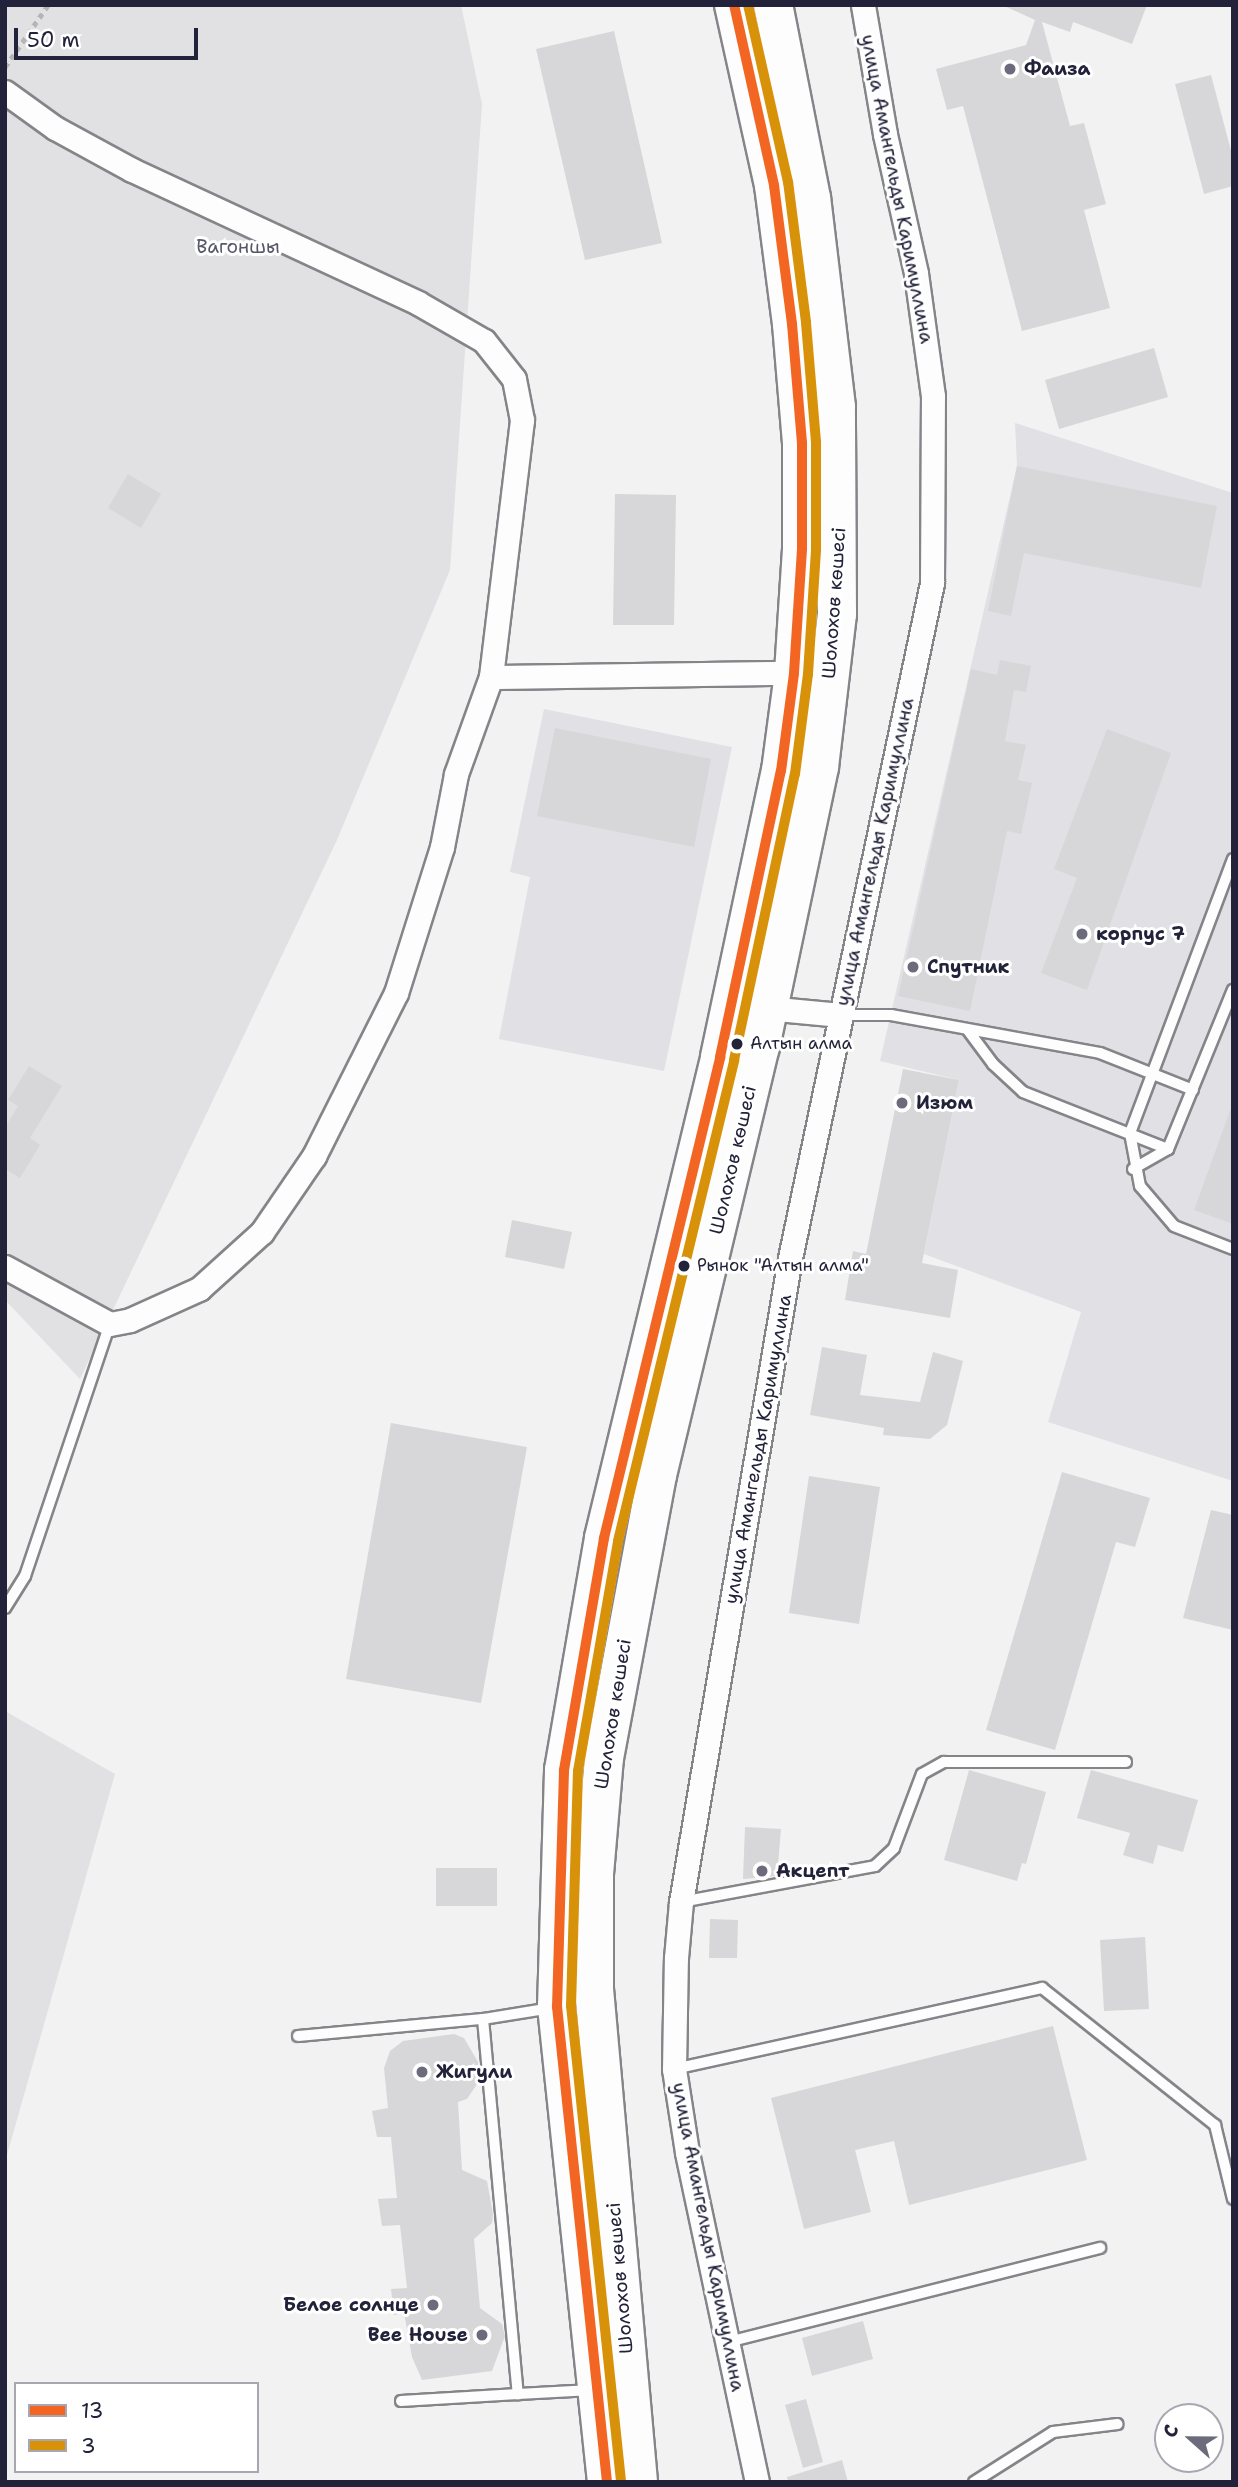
<!DOCTYPE html>
<meta charset="utf-8">
<style>
body{margin:0}
#map{position:relative;width:1238px;height:2487px;overflow:hidden;background:#f2f2f3;font-family:"Shantell Sans",sans-serif}
div>[style]{position:absolute}
[style*='--x']{left:calc(var(--x)*1px);top:calc(var(--y)*1px);width:calc(var(--w)*1px);rotate:calc(var(--a)*1deg)}
.built>*{inset:0;background:#e1e1e5}
.green>*{inset:0;background:#e1e1e4}
.building>*{inset:0;background:#d7d7d9}
.path>*{height:4.5px;margin-top:-2.25px;transform-origin:0;background:repeating-linear-gradient(90deg,#b5b5b8 0 5px,transparent 0 10px)}
.roads{filter:drop-shadow(2px 0 #848489) drop-shadow(-2px 0 #848489) drop-shadow(0 2px #848489) drop-shadow(0 -2px #848489)}
.service>*{height:10px;margin:-5px;padding:0 5px;transform-origin:5px;border-radius:5px;background:#fdfdfd}
.minor>*{height:23px;margin:-11.5px;padding:0 11.5px;transform-origin:11.5px;border-radius:11.5px;background:#fdfdfd}
.trunk>*{height:38px;margin:-19px;padding:0 19px;transform-origin:19px;border-radius:19px;background:#fdfdfd}
.bus-1>*{height:10px;margin:-5px;padding:0 5px;transform-origin:5px;border-radius:5px;background:#f26522}
.bus-2>*{height:10px;margin:-5px;padding:0 5px;transform-origin:5px;border-radius:5px;background:#d79209}
.dots>*{width:19px;height:19px;translate:-50% -50%;box-sizing:border-box;border:4px solid #fff;border-radius:50%}
span{translate:-50% -50%;white-space:nowrap;text-align:center;line-height:1.15;-webkit-text-stroke:6px #fff;paint-order:stroke}
.bus-label{font-size:17px;color:#22223b}
.left{translate:0 -50%;text-align:left}
.poi-label{font-size:19px;color:#22223b;font-weight:700}
.right{translate:-100% -50%;text-align:right}
.street-label{font-size:19px;color:#22223b}
.park-label{font-size:19px;color:#57576a}
.frame{position:absolute;inset:0;border:7px solid #22223b;pointer-events:none}
.legend{position:absolute;left:14px;top:2382px;width:245px;height:91px;box-sizing:border-box;background:#fff;border:2px solid #a7a7b1;margin:0;padding:9px 12px;list-style:none;font-size:21px;color:#22223b}
.legend li{display:flex;align-items:center;gap:14px;height:35px}
.legend b{width:35px;border:2px solid #a7a7b1}
.north{position:absolute;left:1154px;top:2403px;width:70px;height:70px;box-sizing:border-box;background:#fff;border:2px solid #a7a7b1;border-radius:50%;rotate:291deg;font-size:19px;font-weight:700;line-height:28px;text-align:center;color:#22223b}
.north::after{content:'';display:block;margin:auto;width:24px;height:32px;background:#6b6b7b;clip-path:polygon(50% 0,100% 100%,50% 72%,0 100%)}
.scale{position:absolute;left:14px;top:28px;width:184px;height:32px;box-sizing:border-box;border:4px solid #22223b;border-top:0;padding-left:9px;font-size:21px;line-height:24px;white-space:nowrap;color:#22223b;-webkit-text-stroke:5px #fff;paint-order:stroke}
</style>
<div id="map">
<div class="built">
<i style="clip-path:polygon(1015px 423px,1233px 493px,1233px 1481px,1048px 1422px,1081px 1312px,924px 1254px,959px 1080px,880px 1061px,1017px 466px)"></i>
<i style="clip-path:polygon(544px 709px,732px 747px,664px 1071px,499px 1039px,530px 877px,510px 872px)"></i>
</div>
<div class="green">
<i style="clip-path:polygon(5px 5px,461px 5px,482px 104px,450px 570px,337px 840px,80px 1379px,5px 1300px)"></i>
<i style="clip-path:polygon(5px 1711px,115px 1774px,5px 2162px)"></i>
</div>
<div class="building">
<i style="clip-path:polygon(1002px 5px,1147px 5px,1132px 44px,1073px 22px,1070px 32px,1042px 22px,1070px 126px,1084px 123px,1106px 204px,1084px 210px,1110px 308px,1022px 331px,963px 106px,947px 110px,936px 69px,1026px 45px,1035px 20px)"></i>
<i style="clip-path:polygon(614px 31px,662px 243px,585px 260px,536px 49px)"></i>
<i style="clip-path:polygon(1211px 75px,1233px 158px,1233px 186px,1204px 194px,1175px 84px)"></i>
<i style="clip-path:polygon(1154px 348px,1168px 397px,1059px 429px,1045px 380px)"></i>
<i style="clip-path:polygon(1017px 466px,1217px 506px,1201px 588px,1024px 553px,1011px 616px,988px 611px)"></i>
<i style="clip-path:polygon(128px 474px,161px 494px,141px 528px,108px 508px)"></i>
<i style="clip-path:polygon(615px 494px,676px 495px,674px 625px,613px 625px)"></i>
<i style="clip-path:polygon(1000px 660px,1031px 666px,1026px 692px,1014px 690px,1005px 741px,1026px 745px,1018px 780px,1032px 783px,1021px 834px,1007px 831px,970px 1011px,898px 996px,971px 669px,997px 675px)"></i>
<i style="clip-path:polygon(555px 728px,711px 759px,694px 847px,537px 816px)"></i>
<i style="clip-path:polygon(1107px 729px,1171px 753px,1087px 990px,1041px 973px,1077px 878px,1054px 869px)"></i>
<i style="clip-path:polygon(29px 1066px,62px 1086px,30px 1138px,40px 1145px,20px 1178px,5px 1169px,5px 1127px,18px 1106px,8px 1100px)"></i>
<i style="clip-path:polygon(903px 1069px,959px 1080px,922px 1263px,958px 1270px,950px 1318px,845px 1300px,853px 1251px,866px 1254px)"></i>
<i style="clip-path:polygon(1230px 1111px,1233px 1111px,1233px 1224px,1194px 1210px)"></i>
<i style="clip-path:polygon(512px 1220px,572px 1232px,564px 1269px,505px 1257px)"></i>
<i style="clip-path:polygon(822px 1347px,867px 1355px,860px 1395px,920px 1402px,933px 1352px,963px 1361px,947px 1425px,930px 1439px,883px 1435px,884px 1428px,810px 1415px)"></i>
<i style="clip-path:polygon(391px 1423px,527px 1447px,481px 1703px,346px 1679px)"></i>
<i style="clip-path:polygon(1062px 1472px,1150px 1498px,1135px 1547px,1116px 1542px,1055px 1750px,986px 1730px)"></i>
<i style="clip-path:polygon(809px 1476px,880px 1487px,859px 1624px,789px 1613px)"></i>
<i style="clip-path:polygon(1211px 1510px,1233px 1515px,1233px 1630px,1183px 1618px)"></i>
<i style="clip-path:polygon(969px 1770px,1046px 1792px,1026px 1864px,1022px 1863px,1017px 1881px,944px 1860px)"></i>
<i style="clip-path:polygon(1091px 1770px,1198px 1800px,1183px 1852px,1158px 1845px,1153px 1864px,1123px 1855px,1130px 1833px,1077px 1818px)"></i>
<i style="clip-path:polygon(745px 1827px,781px 1829px,777px 1876px,743px 1879px)"></i>
<i style="clip-path:polygon(436px 1868px,497px 1868px,497px 1906px,436px 1906px)"></i>
<i style="clip-path:polygon(710px 1919px,738px 1920px,737px 1958px,709px 1958px)"></i>
<i style="clip-path:polygon(1145px 1937px,1149px 2009px,1104px 2011px,1100px 1940px)"></i>
<i style="clip-path:polygon(1053px 2026px,1087px 2160px,909px 2205px,894px 2141px,855px 2150px,871px 2212px,804px 2229px,771px 2098px)"></i>
<i style="clip-path:polygon(454px 2034px,464px 2038px,478px 2062px,477px 2084px,467px 2099px,458px 2102px,462px 2170px,487px 2181px,493px 2214px,492px 2223px,474px 2239px,480px 2308px,502px 2324px,505px 2336px,492px 2371px,422px 2380px,412px 2357px,404px 2313px,394px 2315px,391px 2289px,407px 2288px,400px 2225px,382px 2226px,378px 2199px,397px 2198px,391px 2137px,377px 2137px,372px 2111px,388px 2108px,384px 2068px,390px 2051px,403px 2041px)"></i>
<i style="clip-path:polygon(863px 2321px,873px 2359px,812px 2376px,802px 2338px)"></i>
<i style="clip-path:polygon(806px 2399px,823px 2462px,803px 2468px,785px 2405px)"></i>
<i style="clip-path:polygon(842px 2460px,848px 2482px,788px 2482px,787px 2477px)"></i>
</div>
<div class="path">
<i style="--x:5;--y:67;--w:75;--a:-55.3"></i>
</div>
<div class="roads">
<div class="service">
<i style="--x:1233;--y:859;--w:293;--a:110.6"></i>
<i style="--x:1130;--y:1133;--w:54;--a:79.3"></i>
<i style="--x:1140;--y:1186;--w:52;--a:49.6"></i>
<i style="--x:1174;--y:1226;--w:63;--a:21.3"></i>
<i style="--x:841;--y:1015;--w:50;--a:0"></i>
<i style="--x:891;--y:1015;--w:212;--a:10.3"></i>
<i style="--x:1100;--y:1053;--w:100;--a:21.7"></i>
<i style="--x:967;--y:1029;--w:44;--a:53.4"></i>
<i style="--x:993;--y:1064;--w:41;--a:43"></i>
<i style="--x:1023;--y:1092;--w:156;--a:21.5"></i>
<i style="--x:1133;--y:1169;--w:40;--a:-29.7"></i>
<i style="--x:1168;--y:1149;--w:172;--a:-67.8"></i>
<i style="--x:5;--y:1608;--w:38;--a:-58"></i>
<i style="--x:25;--y:1576;--w:266;--a:-71.4"></i>
<i style="--x:681;--y:1902;--w:197;--a:-10.5"></i>
<i style="--x:875;--y:1866;--w:26;--a:-43"></i>
<i style="--x:894;--y:1848;--w:79;--a:-69.3"></i>
<i style="--x:922;--y:1774;--w:25;--a:-29"></i>
<i style="--x:944;--y:1762;--w:182;--a:0"></i>
<i style="--x:551;--y:2008;--w:69;--a:170.8"></i>
<i style="--x:483;--y:2019;--w:377;--a:84.7"></i>
<i style="--x:518;--y:2394;--w:74;--a:-3.1"></i>
<i style="--x:298;--y:2036;--w:186;--a:-5.3"></i>
<i style="--x:674;--y:2069;--w:377;--a:-12.4"></i>
<i style="--x:1042;--y:1988;--w:221;--a:38.4"></i>
<i style="--x:1215;--y:2125;--w:76;--a:76.3"></i>
<i style="--x:728;--y:2342;--w:384;--a:-14.2"></i>
<i style="--x:401;--y:2401;--w:117;--a:-3.4"></i>
<i style="--x:974;--y:2482;--w:93;--a:-32.3"></i>
<i style="--x:1053;--y:2432;--w:65;--a:-7"></i>
</div>
<div class="minor">
<i style="--x:5;--y:92;--w:62;--a:35.8"></i>
<i style="--x:55;--y:128;--w:88;--a:28.6"></i>
<i style="--x:132;--y:170;--w:315;--a:24.9"></i>
<i style="--x:418;--y:303;--w:76;--a:29.9"></i>
<i style="--x:484;--y:341;--w:48;--a:51.7"></i>
<i style="--x:514;--y:379;--w:42;--a:79"></i>
<i style="--x:522;--y:420;--w:259;--a:96.9"></i>
<i style="--x:756;--y:1007;--w:85;--a:5.4"></i>
<i style="--x:5;--y:1267;--w:119;--a:28.5"></i>
<i style="--x:110;--y:1324;--w:20;--a:-11"></i>
<i style="--x:130;--y:1320;--w:76;--a:-24.2"></i>
<i style="--x:199;--y:1289;--w:85;--a:-42.1"></i>
<i style="--x:262;--y:1232;--w:92;--a:-55.6"></i>
<i style="--x:314;--y:1156;--w:182;--a:-63.3"></i>
<i style="--x:396;--y:993;--w:153;--a:-72.5"></i>
<i style="--x:442;--y:847;--w:74;--a:-79.1"></i>
<i style="--x:456;--y:774;--w:103;--a:-70.2"></i>
<i style="--x:491;--y:677;--w:303;--a:-0.8"></i>
<i style="--x:757;--y:2482;--w:337;--a:-102"></i>
<i style="--x:687;--y:2152;--w:84;--a:-98.9"></i>
<i style="--x:674;--y:2069;--w:111;--a:-89"></i>
<i style="--x:676;--y:1958;--w:56;--a:-84.9"></i>
<i style="--x:681;--y:1902;--w:653;--a:-80.39"></i>
<i style="--x:790;--y:1258;--w:690;--a:-78.12"></i>
<i style="--x:932;--y:583;--w:187;--a:-89.7"></i>
<i style="--x:933;--y:396;--w:124;--a:-97.9"></i>
<i style="--x:916;--y:273;--w:142;--a:-102.6"></i>
<i style="--x:885;--y:134;--w:131;--a:-99.7"></i>
</div>
<div class="trunk">
<i style="--x:607;--y:2482;--w:478;--a:-96"></i>
<i style="--x:557;--y:2007;--w:237;--a:-88.3"></i>
<i style="--x:564;--y:1770;--w:235;--a:-80.2"></i>
<i style="--x:604;--y:1538;--w:495;--a:-76.4"></i>
<i style="--x:720;--y:1057;--w:292;--a:-78"></i>
<i style="--x:781;--y:771;--w:99;--a:-82.4"></i>
<i style="--x:794;--y:673;--w:125;--a:-86.3"></i>
<i style="--x:802;--y:548;--w:105;--a:-90"></i>
<i style="--x:802;--y:443;--w:119;--a:-94.8"></i>
<i style="--x:792;--y:324;--w:140;--a:-97.4"></i>
<i style="--x:774;--y:185;--w:184;--a:-102.5"></i>
<i style="--x:638;--y:2482;--w:494;--a:-95.1"></i>
<i style="--x:594;--y:1990;--w:116;--a:-90"></i>
<i style="--x:594;--y:1874;--w:116;--a:-85.1"></i>
<i style="--x:604;--y:1758;--w:288;--a:-79.4"></i>
<i style="--x:657;--y:1475;--w:440;--a:-76.5"></i>
<i style="--x:760;--y:1047;--w:286;--a:-78.1"></i>
<i style="--x:819;--y:767;--w:154;--a:-83.3"></i>
<i style="--x:837;--y:614;--w:207;--a:-90.3"></i>
<i style="--x:836;--y:407;--w:210;--a:-96.8"></i>
<i style="--x:811;--y:198;--w:197;--a:-101.1"></i>
</div>
</div>
<div class="bus-1">
<i style="--x:607;--y:2482;--w:478;--a:-96"></i>
<i style="--x:557;--y:2007;--w:237;--a:-88.3"></i>
<i style="--x:564;--y:1770;--w:235;--a:-80.2"></i>
<i style="--x:604;--y:1538;--w:495;--a:-76.4"></i>
<i style="--x:720;--y:1057;--w:292;--a:-78"></i>
<i style="--x:781;--y:771;--w:99;--a:-82.4"></i>
<i style="--x:794;--y:673;--w:125;--a:-86.3"></i>
<i style="--x:802;--y:548;--w:105;--a:-90"></i>
<i style="--x:802;--y:443;--w:119;--a:-94.8"></i>
<i style="--x:792;--y:324;--w:140;--a:-97.4"></i>
<i style="--x:774;--y:185;--w:184;--a:-102.5"></i>
</div>
<div class="bus-2">
<i style="--x:621;--y:2481;--w:478;--a:-96"></i>
<i style="--x:571;--y:2006;--w:235;--a:-88.3"></i>
<i style="--x:578;--y:1771;--w:233;--a:-80.1"></i>
<i style="--x:618;--y:1541;--w:495;--a:-76.4"></i>
<i style="--x:734;--y:1060;--w:292;--a:-78"></i>
<i style="--x:795;--y:774;--w:101;--a:-82.6"></i>
<i style="--x:808;--y:674;--w:125;--a:-86.3"></i>
<i style="--x:816;--y:549;--w:107;--a:-90"></i>
<i style="--x:816;--y:442;--w:120;--a:-94.8"></i>
<i style="--x:806;--y:322;--w:141;--a:-97.3"></i>
<i style="--x:788;--y:182;--w:181;--a:-102.7"></i>
</div>
<div class="dots">
<i style="left:1010px;top:69px;background:#6b6b7b"></i>
<i style="left:1082px;top:934px;background:#6b6b7b"></i>
<i style="left:913px;top:967px;background:#6b6b7b"></i>
<i style="left:737px;top:1044px;background:#22223b"></i>
<i style="left:902px;top:1103px;background:#6b6b7b"></i>
<i style="left:684px;top:1266px;background:#22223b"></i>
<i style="left:762px;top:1871px;background:#6b6b7b"></i>
<i style="left:422px;top:2072px;background:#6b6b7b"></i>
<i style="left:433px;top:2305px;background:#6b6b7b"></i>
<i style="left:482px;top:2335px;background:#6b6b7b"></i>
</div>
<div class="bus-label">
<span class="left" style="left:750px;top:1044px">Алтын алма</span>
<span class="left" style="left:697px;top:1266px">Рынок "Алтын алма"</span>
</div>
<div class="poi-label">
<span class="left" style="left:1024px;top:69px">Фаиза</span>
<span class="left" style="left:1096px;top:934px">корпус 7</span>
<span class="left" style="left:927px;top:967px">Спутник</span>
<span class="left" style="left:916px;top:1103px">Изюм</span>
<span class="left" style="left:776px;top:1871px">Акцепт</span>
<span class="left" style="left:436px;top:2072px">Жигули</span>
<span class="right" style="left:419px;top:2305px">Белое солнце</span>
<span class="right" style="left:468px;top:2335px">Bee House</span>
</div>
<div class="street-label">
<span style="left:897px;top:189px;rotate:79deg">улица Амангельды Каримуллина</span>
<span style="left:834px;top:603px;rotate:-86deg">Шолохов көшесі</span>
<span style="left:875px;top:852px;rotate:-78deg">улица Амангельды Каримуллина</span>
<span style="left:733px;top:1160px;rotate:-77deg">Шолохов көшесі</span>
<span style="left:758px;top:1449px;rotate:-80deg">улица Амангельды Каримуллина</span>
<span style="left:613px;top:1714px;rotate:-81deg">Шолохов көшесі</span>
<span style="left:708px;top:2237px;rotate:79deg">улица Амангельды Каримуллина</span>
<span style="left:620px;top:2278px;rotate:-95deg">Шолохов көшесі</span>
</div>
<div class="park-label">
<span style="left:238px;top:247px">Вагоншы</span>
</div>
<div class="frame"></div>
<ul class="legend">
<li><b style="height:9px;background:#f26522"></b>13</li>
<li><b style="height:9px;background:#d79209"></b>3</li>
</ul>
<div class="north">С</div>
<div class="scale">50 m</div>
</div>
